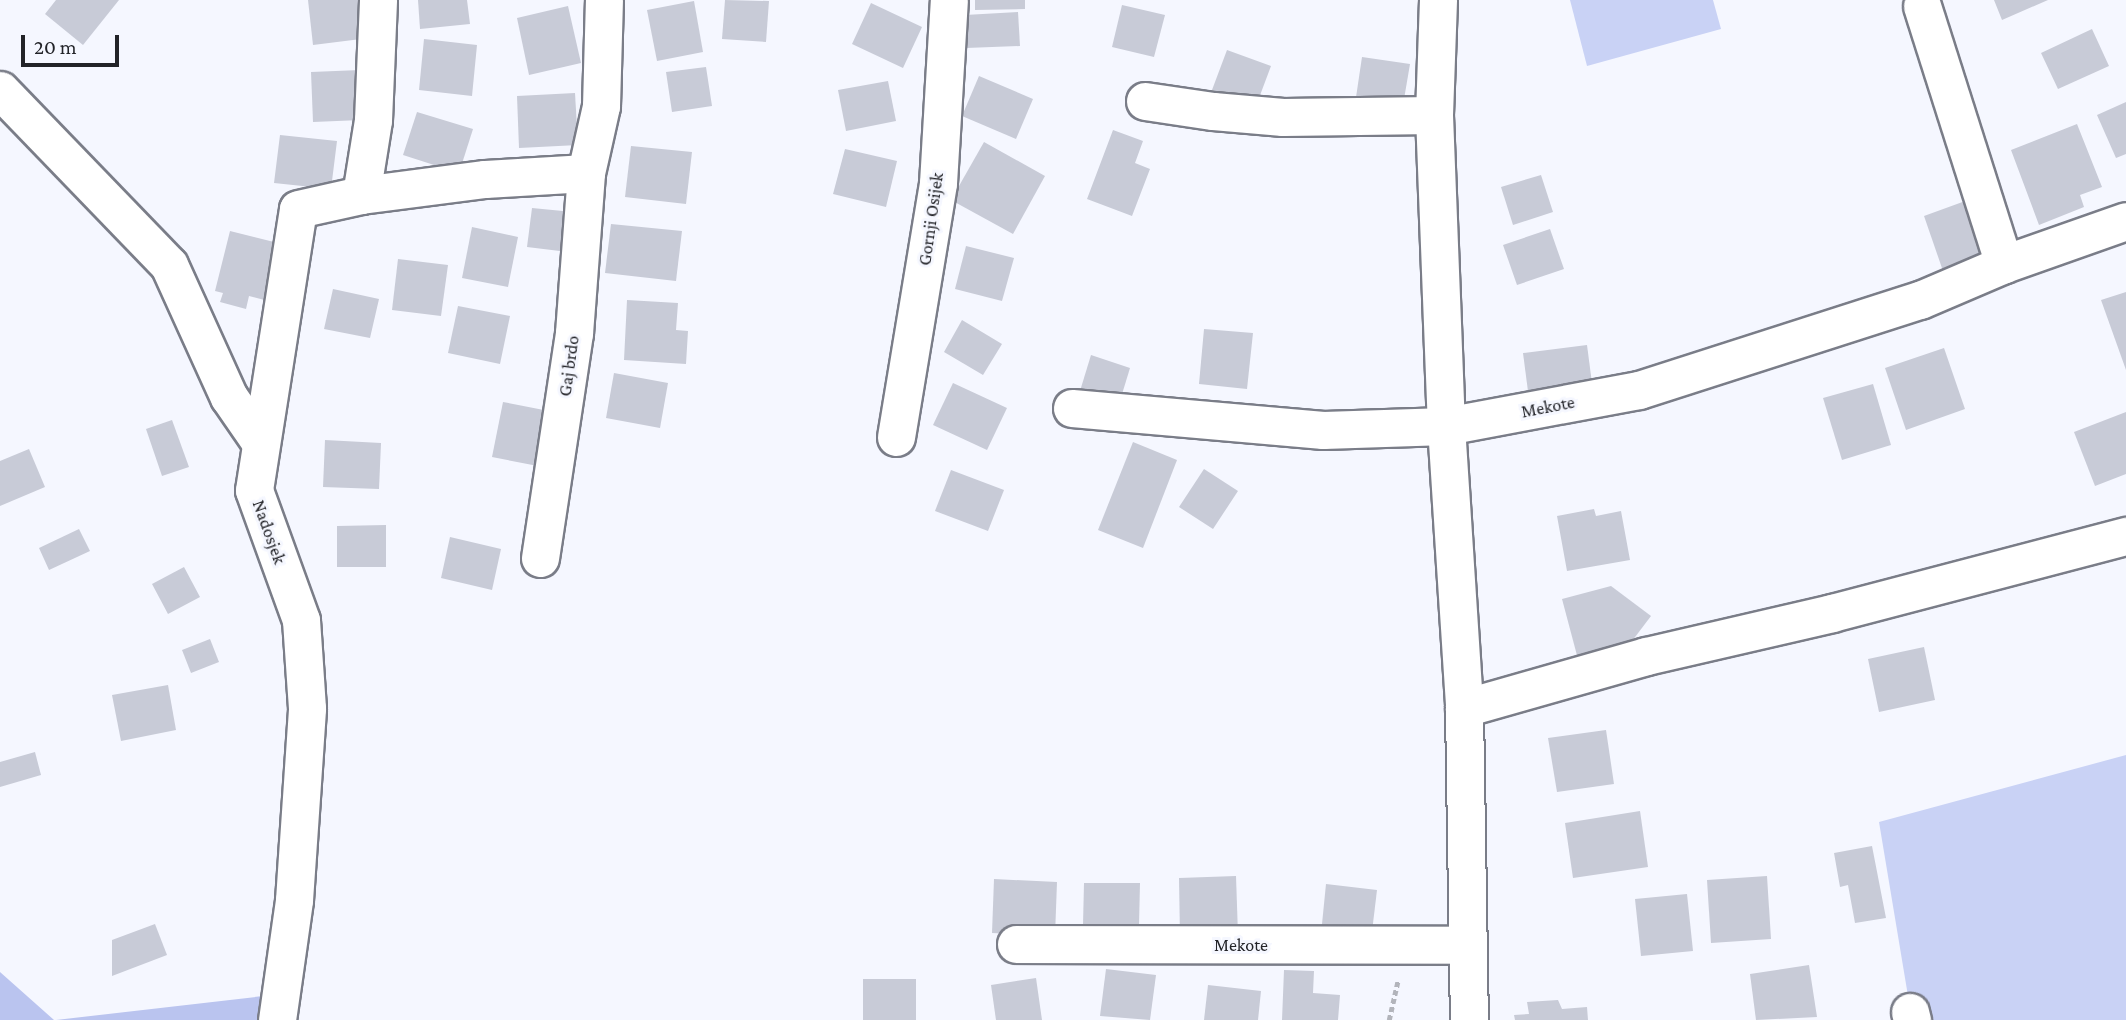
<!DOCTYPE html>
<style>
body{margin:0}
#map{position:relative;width:2126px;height:1020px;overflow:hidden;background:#f5f7ff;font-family:"Crimson Pro",serif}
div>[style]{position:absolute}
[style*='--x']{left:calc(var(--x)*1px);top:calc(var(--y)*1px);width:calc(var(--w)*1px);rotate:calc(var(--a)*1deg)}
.green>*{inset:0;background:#c9d2f5}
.forest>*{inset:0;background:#bac4ef}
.building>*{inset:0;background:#c8cbd7}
.path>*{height:4.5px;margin-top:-2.25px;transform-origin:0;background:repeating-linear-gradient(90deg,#b2b4bb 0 5px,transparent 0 8.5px)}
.roads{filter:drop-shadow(2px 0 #7a7d88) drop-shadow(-2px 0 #7a7d88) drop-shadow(0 2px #7a7d88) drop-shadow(0 -2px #7a7d88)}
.minor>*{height:37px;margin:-18.5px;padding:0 18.5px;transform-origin:18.5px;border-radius:18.5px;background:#fff}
span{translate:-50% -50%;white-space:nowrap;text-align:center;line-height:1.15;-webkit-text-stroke:6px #f5f7ff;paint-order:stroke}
.street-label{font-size:18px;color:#222328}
.scale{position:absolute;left:21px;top:35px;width:98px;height:32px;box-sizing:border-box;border:4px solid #222328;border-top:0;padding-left:9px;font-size:21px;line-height:24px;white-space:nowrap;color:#222328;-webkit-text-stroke:5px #f5f7ff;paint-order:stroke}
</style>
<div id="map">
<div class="green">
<i style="clip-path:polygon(1570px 0,1713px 0,1721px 29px,1587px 66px)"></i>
<i style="clip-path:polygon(2126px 755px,2126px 1020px,1912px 1020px,1879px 822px)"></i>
</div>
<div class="forest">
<i style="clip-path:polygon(0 972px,54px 1020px,0 1020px)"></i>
<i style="clip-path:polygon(281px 994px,277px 1020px,56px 1020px)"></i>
</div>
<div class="building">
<i style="clip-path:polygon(56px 0,119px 0,83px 45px,45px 14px)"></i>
<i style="clip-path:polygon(308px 0,365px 0,369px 38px,313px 45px)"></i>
<i style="clip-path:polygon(418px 0,467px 0,470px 24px,420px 29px)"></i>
<i style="clip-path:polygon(725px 0,769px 1px,766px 42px,722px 39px)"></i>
<i style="clip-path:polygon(975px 0,1025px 0,1025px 9px,975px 10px)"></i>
<i style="clip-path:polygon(1994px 0,2048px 0,2002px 20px)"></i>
<i style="clip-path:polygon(694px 1px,703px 52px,657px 61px,647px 10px)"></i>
<i style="clip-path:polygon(871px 3px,922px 27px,903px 68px,852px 44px)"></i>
<i style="clip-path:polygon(1122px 5px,1165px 15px,1154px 57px,1112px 47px)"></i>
<i style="clip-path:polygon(568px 6px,581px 63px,529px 75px,517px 18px)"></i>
<i style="clip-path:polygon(1018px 12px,1020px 46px,966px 48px,965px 15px)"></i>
<i style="clip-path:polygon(2092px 29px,2109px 66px,2058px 89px,2041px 53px)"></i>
<i style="clip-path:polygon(424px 39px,477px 45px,472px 96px,419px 90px)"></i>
<i style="clip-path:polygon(1227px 50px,1271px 66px,1256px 106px,1212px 90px)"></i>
<i style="clip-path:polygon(1362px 57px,1410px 64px,1402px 111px,1355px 104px)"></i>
<i style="clip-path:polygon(706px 67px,712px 106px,672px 112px,666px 72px)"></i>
<i style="clip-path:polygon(360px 70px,361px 120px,313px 122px,311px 72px)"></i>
<i style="clip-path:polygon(979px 76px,1033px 99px,1016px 139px,962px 116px)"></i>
<i style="clip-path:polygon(888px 81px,896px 121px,846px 131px,838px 90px)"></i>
<i style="clip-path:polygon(575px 93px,578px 145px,519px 148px,517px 96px)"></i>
<i style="clip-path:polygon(2126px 102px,2126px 154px,2116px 158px,2097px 115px)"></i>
<i style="clip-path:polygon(417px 112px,473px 129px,459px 173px,403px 155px)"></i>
<i style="clip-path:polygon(2077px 124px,2102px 187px,2080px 195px,2084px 207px,2039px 225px,2011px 150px)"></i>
<i style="clip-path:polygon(1113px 130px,1143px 141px,1135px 163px,1150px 169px,1132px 216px,1087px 199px)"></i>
<i style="clip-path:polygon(280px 135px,337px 141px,331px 189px,274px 183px)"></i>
<i style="clip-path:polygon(984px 142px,1045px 176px,1013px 234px,951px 200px)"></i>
<i style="clip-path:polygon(631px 146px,692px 152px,686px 204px,625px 197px)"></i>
<i style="clip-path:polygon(845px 149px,897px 161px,886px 207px,833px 194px)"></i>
<i style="clip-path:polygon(1541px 175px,1553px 212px,1513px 225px,1501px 187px)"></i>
<i style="clip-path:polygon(1968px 200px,1988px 255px,1943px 271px,1924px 216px)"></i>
<i style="clip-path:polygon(532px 208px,573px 212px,568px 252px,527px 247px)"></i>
<i style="clip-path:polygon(611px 224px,682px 231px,676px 281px,605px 273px)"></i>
<i style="clip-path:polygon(472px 227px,518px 237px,508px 287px,462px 278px)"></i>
<i style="clip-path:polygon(1550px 229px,1564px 269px,1517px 285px,1503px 245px)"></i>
<i style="clip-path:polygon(230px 231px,286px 245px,272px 302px,249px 296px,246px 309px,220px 302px,223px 293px,215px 291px)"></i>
<i style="clip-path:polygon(966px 246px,1014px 258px,1002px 301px,955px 289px)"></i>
<i style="clip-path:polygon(398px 259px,448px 265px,441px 316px,392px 310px)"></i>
<i style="clip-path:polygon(333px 289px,379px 299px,370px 338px,324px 329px)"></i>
<i style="clip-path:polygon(2126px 292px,2126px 370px,2101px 300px)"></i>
<i style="clip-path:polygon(627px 300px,678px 303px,676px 330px,688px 331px,686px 364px,624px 360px)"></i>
<i style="clip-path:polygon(458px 306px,510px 316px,500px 364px,448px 353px)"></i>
<i style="clip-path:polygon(962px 320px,1002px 344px,983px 375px,944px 352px)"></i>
<i style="clip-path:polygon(1204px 329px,1253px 333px,1247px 389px,1199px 384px)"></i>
<i style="clip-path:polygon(1587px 345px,1593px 391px,1529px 399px,1523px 353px)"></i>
<i style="clip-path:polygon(1944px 348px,1965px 409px,1906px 430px,1885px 368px)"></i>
<i style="clip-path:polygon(1091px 355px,1130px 368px,1119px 404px,1080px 391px)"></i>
<i style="clip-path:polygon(614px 373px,668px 383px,660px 428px,606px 418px)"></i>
<i style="clip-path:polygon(953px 383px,1007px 408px,987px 450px,933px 425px)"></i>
<i style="clip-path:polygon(1873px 384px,1891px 445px,1842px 460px,1823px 398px)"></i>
<i style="clip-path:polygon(503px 402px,554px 412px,543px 467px,492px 457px)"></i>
<i style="clip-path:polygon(2126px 412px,2126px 474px,2095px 486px,2074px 432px)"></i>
<i style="clip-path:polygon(172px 420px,189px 467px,162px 476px,146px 429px)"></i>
<i style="clip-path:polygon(325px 440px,381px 443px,379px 489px,323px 487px)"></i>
<i style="clip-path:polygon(1133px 442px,1177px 460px,1143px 548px,1098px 530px)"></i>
<i style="clip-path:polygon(29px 449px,45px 487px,0 506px,0 461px)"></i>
<i style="clip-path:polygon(1204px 469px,1238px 491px,1213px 529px,1179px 507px)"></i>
<i style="clip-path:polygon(951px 470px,1004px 490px,988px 531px,935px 511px)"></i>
<i style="clip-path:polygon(1594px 509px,1596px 516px,1621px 511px,1630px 560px,1567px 571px,1557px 516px)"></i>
<i style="clip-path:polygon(386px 525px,386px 567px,337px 567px,337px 526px)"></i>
<i style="clip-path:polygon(79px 529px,90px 551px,49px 570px,39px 548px)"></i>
<i style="clip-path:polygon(450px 537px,501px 549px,492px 590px,441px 578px)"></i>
<i style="clip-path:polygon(184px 567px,200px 597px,168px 614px,152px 584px)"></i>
<i style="clip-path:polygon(1611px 586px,1651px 616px,1626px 649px,1579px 663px,1562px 599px)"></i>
<i style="clip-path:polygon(210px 639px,219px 662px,191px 673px,182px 650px)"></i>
<i style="clip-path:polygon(1924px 647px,1935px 700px,1879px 712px,1868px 659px)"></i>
<i style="clip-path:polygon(168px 685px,176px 730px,121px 741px,112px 695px)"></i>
<i style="clip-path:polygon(1606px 730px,1614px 784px,1557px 792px,1548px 738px)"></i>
<i style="clip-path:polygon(35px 752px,41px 775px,0 787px,0 762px)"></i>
<i style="clip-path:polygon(1640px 811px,1648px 867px,1573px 878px,1565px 823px)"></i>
<i style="clip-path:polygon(1872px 846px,1886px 918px,1855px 923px,1848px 885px,1840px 887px,1834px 853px)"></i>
<i style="clip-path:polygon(1236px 876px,1238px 935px,1180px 937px,1179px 878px)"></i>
<i style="clip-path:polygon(1767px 876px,1771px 939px,1711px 943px,1707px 880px)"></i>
<i style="clip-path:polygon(994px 879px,1057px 882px,1055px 936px,992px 933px)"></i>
<i style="clip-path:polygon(1084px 883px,1140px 883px,1139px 925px,1083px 925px)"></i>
<i style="clip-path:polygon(1326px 884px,1377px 890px,1371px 940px,1321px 934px)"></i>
<i style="clip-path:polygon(1687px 894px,1693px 951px,1641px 956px,1635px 899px)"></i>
<i style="clip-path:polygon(155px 924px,167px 955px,112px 976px,112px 940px)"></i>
<i style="clip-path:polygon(1809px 965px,1817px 1017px,1756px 1020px,1750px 974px)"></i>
<i style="clip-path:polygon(1106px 969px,1156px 975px,1150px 1020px,1100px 1016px)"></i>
<i style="clip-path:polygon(1284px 970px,1314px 971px,1313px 993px,1340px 995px,1338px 1020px,1282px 1020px)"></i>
<i style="clip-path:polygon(1036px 978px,1042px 1020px,996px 1020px,991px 985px)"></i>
<i style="clip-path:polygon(863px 979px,916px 979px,916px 1020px,863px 1020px)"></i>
<i style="clip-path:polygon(1208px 985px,1261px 991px,1258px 1020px,1204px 1020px)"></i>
<i style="clip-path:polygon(1558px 1000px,1562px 1009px,1587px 1007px,1588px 1020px,1515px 1020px,1514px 1015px,1529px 1014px,1527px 1002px)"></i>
</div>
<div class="path">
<i style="--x:1389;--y:1020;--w:41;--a:-77.3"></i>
</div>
<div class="roads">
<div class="minor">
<i style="--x:1438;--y:0;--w:115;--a:92"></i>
<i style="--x:1434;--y:115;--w:311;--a:87.8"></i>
<i style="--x:1446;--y:426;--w:283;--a:86.3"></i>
<i style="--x:1464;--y:708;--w:312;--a:89.1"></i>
<i style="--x:1922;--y:6;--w:271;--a:72.4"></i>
<i style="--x:0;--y:90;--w:243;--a:46"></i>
<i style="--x:169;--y:265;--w:145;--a:65.6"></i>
<i style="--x:229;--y:397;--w:55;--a:55.4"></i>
<i style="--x:1145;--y:101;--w:69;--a:8.4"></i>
<i style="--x:1213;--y:111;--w:70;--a:4.9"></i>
<i style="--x:1283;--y:117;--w:151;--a:-0.8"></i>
<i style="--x:361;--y:195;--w:76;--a:-80.9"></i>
<i style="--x:373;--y:120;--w:120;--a:-87.6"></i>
<i style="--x:1072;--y:408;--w:252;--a:5"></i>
<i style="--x:1323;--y:430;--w:123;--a:-1.9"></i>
<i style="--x:1446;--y:426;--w:196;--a:-10.6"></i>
<i style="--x:1639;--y:390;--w:295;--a:-17.8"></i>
<i style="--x:1920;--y:300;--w:91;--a:-23.2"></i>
<i style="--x:2004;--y:264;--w:129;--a:-19.4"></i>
<i style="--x:896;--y:437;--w:257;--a:-80.6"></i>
<i style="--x:938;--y:183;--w:183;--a:-86.6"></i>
<i style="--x:540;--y:558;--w:228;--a:-81.4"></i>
<i style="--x:574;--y:333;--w:160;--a:-85.7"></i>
<i style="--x:586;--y:173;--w:69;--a:-77.4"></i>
<i style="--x:601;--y:106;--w:106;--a:-88.4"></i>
<i style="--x:1464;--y:708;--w:189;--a:-15.9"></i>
<i style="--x:1646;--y:656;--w:191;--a:-13"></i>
<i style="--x:1832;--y:613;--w:304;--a:-14.7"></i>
<i style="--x:1016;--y:944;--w:450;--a:0.1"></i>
<i style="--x:1910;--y:1012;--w:8;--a:76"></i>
<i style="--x:277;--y:1020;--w:121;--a:-81.9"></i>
<i style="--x:294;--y:900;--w:192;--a:-86.1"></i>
<i style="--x:307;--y:708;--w:88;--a:-93.9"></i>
<i style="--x:301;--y:620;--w:138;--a:-109.9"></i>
<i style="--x:254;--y:490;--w:284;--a:-81.1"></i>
<i style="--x:298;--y:209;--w:65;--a:-12.5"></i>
<i style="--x:361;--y:195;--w:125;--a:-7.4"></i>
<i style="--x:485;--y:179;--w:101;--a:-3.4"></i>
</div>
</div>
<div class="street-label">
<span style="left:931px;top:219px;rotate:-82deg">Gornji Osijek</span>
<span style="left:569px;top:366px;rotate:-82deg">Gaj brdo</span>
<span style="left:1548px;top:407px;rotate:-11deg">Mekote</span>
<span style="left:269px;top:532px;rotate:70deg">Nadosjek</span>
<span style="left:1241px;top:945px">Mekote</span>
</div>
<div class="scale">20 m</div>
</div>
